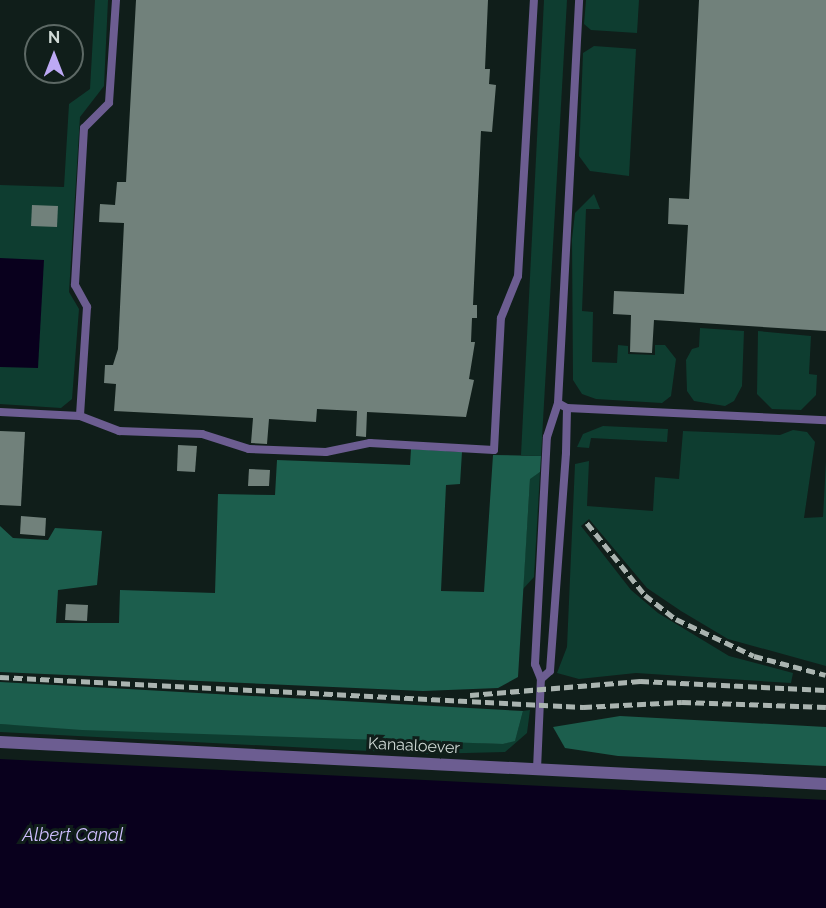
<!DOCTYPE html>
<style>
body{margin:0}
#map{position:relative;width:826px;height:908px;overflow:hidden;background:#101e1a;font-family:Raleway,sans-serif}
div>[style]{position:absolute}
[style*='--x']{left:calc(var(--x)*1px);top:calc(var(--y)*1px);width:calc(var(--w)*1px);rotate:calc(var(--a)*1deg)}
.green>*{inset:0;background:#0e3d30}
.forest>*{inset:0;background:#1c5e4d}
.water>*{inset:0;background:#09001d}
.building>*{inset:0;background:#71817b}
.lane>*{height:8px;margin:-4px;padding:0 4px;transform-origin:4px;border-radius:4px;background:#6c5d91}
.street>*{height:12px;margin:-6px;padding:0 6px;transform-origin:6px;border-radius:6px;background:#6c5d91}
.rail>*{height:4.5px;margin-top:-2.25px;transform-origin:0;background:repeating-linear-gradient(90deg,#aab4b0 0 9px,transparent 0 13.5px)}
span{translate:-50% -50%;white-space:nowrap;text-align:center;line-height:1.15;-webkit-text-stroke:6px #101e1a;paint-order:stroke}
.street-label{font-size:16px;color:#d0dad6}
.water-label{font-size:18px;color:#cebefe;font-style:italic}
.north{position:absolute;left:24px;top:24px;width:60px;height:60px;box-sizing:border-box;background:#101e1a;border:2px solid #5d6965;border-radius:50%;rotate:0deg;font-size:16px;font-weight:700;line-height:24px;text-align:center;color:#d0dad6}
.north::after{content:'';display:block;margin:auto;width:21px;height:27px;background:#bda9f5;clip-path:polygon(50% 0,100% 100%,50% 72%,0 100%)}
</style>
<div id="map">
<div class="green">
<i style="clip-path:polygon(95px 0,108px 0,104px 86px,80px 117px,69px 292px,79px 309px,72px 399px,61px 408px,0 404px,0 185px,64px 187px,69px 104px,90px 89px)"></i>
<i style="clip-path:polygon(544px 0,567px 0,541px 456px,521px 455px)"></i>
<i style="clip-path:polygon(586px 0,639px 0,637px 33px,591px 30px,584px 24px)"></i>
<i style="clip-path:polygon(594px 46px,636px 49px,629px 176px,590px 171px,579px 156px,583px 53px)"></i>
<i style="clip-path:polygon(594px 194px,600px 209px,586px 209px,582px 311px,593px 312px,592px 362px,617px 363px,618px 345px,628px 346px,628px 354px,655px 355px,655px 345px,665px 345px,676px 359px,671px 396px,662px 403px,596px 399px,582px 394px,573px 380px,572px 239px,575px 213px)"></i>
<i style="clip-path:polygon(700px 328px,744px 331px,742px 386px,734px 401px,725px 406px,694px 401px,687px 391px,686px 360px,692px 349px,699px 347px)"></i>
<i style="clip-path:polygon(758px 331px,811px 336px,809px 374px,817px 375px,816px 395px,801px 410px,772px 409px,757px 394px)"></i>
<i style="clip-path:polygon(603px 426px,668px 429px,667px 442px,591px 438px,589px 448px,577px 447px,583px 434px)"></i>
<i style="clip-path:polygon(793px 430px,807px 432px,815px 442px,804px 518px,823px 517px,826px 461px,826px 666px,728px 639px,681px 611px,647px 588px,589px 519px,581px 526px,631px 590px,658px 613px,729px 656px,793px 673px,791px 683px,636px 673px,579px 679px,557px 673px,567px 647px,575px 464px,589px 461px,587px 506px,653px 511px,655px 477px,679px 479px,683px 431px,780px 435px)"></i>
<i style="clip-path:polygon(540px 472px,534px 577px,523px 589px,530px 478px)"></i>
<i style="clip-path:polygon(530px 710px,527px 733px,505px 752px,426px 754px,0 732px,0 724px,503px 744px,515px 740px,523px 711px)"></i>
</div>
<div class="forest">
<i style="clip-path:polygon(411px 449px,462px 452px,460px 484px,446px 485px,441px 591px,484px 592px,493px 455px,541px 456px,540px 472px,530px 479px,518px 677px,498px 688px,423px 691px,0 672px,0 526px,13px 538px,48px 540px,55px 528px,102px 531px,97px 585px,58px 590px,56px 623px,119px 623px,120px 590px,215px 593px,218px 494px,275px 495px,277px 460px,410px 465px)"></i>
<i style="clip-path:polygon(0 682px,128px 689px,523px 711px,515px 741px,503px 744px,82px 730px,0 724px)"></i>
<i style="clip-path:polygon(620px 716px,826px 727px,826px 766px,618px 756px,565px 748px,553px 727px)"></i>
</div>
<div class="water">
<i style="clip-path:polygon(0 258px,44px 260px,38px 368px,0 367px)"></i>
<i style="clip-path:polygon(0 759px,826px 800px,826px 908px,0 908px)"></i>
</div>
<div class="building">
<i style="clip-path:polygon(136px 0,488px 0,485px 69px,490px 69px,489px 84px,496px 85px,492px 132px,481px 131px,473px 305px,477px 305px,477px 318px,472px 318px,471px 342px,475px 342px,469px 379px,474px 380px,466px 417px,367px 412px,366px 437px,356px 436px,357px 411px,317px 409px,316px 422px,269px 419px,267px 444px,251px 443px,253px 418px,114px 411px,116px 384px,104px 383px,105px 365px,113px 365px,118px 349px,124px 223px,99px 222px,100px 204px,115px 205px,117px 182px,126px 182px)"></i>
<i style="clip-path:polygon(699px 0,826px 0,826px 331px,654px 320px,652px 353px,630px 352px,631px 315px,613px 314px,614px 291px,684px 294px,688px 225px,668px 224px,669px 198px,689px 199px)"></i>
<i style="clip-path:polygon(32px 205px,58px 206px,57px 227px,31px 226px)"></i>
<i style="clip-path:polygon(0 431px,25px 432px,21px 506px,0 505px)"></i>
<i style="clip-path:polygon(178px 445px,197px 446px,195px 472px,177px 471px)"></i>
<i style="clip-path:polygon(249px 469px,270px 470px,269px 486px,248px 486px)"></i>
<i style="clip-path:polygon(21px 516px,46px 518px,45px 536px,20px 534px)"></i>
<i style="clip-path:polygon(66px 604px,88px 605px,87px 621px,65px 620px)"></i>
</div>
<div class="lane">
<i style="--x:116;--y:0;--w:103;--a:93.9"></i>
<i style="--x:109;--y:103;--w:35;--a:135"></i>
<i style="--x:84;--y:128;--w:157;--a:93.3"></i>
<i style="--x:75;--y:285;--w:25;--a:61"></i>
<i style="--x:87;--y:307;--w:109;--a:93.7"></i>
<i style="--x:80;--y:416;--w:42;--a:21"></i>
<i style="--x:119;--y:431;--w:83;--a:2.1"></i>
<i style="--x:202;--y:434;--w:49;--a:17.7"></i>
<i style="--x:249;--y:449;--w:77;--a:2.2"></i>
<i style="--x:326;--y:452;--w:45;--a:-11.6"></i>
<i style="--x:370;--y:443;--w:124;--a:3.2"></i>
<i style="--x:494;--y:450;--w:132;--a:-87"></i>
<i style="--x:501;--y:318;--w:45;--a:-68"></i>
<i style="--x:518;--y:276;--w:276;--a:-86.7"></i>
<i style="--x:567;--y:408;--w:259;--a:2.7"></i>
<i style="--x:0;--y:412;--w:80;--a:2.9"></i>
<i style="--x:541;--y:679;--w:12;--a:-42"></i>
<i style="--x:550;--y:671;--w:219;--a:-85.8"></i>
<i style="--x:566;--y:453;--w:45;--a:-88.7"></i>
<i style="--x:567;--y:408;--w:10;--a:-151"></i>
<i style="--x:558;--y:403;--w:404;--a:-87"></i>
<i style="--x:537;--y:769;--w:90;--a:-87.5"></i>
<i style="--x:541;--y:679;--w:16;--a:-112"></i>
<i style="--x:535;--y:664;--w:227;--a:-87"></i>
<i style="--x:547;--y:437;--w:36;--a:-72"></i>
</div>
<div class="street">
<i style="--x:0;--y:742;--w:827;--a:2.91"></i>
</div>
<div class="rail">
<i style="--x:587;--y:523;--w:92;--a:51.1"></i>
<i style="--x:645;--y:595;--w:39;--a:38"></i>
<i style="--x:676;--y:619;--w:86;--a:25.4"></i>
<i style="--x:754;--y:656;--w:74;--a:14.8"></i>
<i style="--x:0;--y:677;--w:584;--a:2.95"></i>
<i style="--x:583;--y:707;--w:99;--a:-2.9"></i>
<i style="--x:682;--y:702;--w:144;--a:2"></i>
<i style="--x:470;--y:695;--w:171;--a:-4.7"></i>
<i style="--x:640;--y:681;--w:186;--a:2.8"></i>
</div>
<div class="street-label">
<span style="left:414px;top:746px;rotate:3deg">Kanaaloever</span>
</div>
<div class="water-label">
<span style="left:73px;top:835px">Albert Canal</span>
</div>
<div class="north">N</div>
</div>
